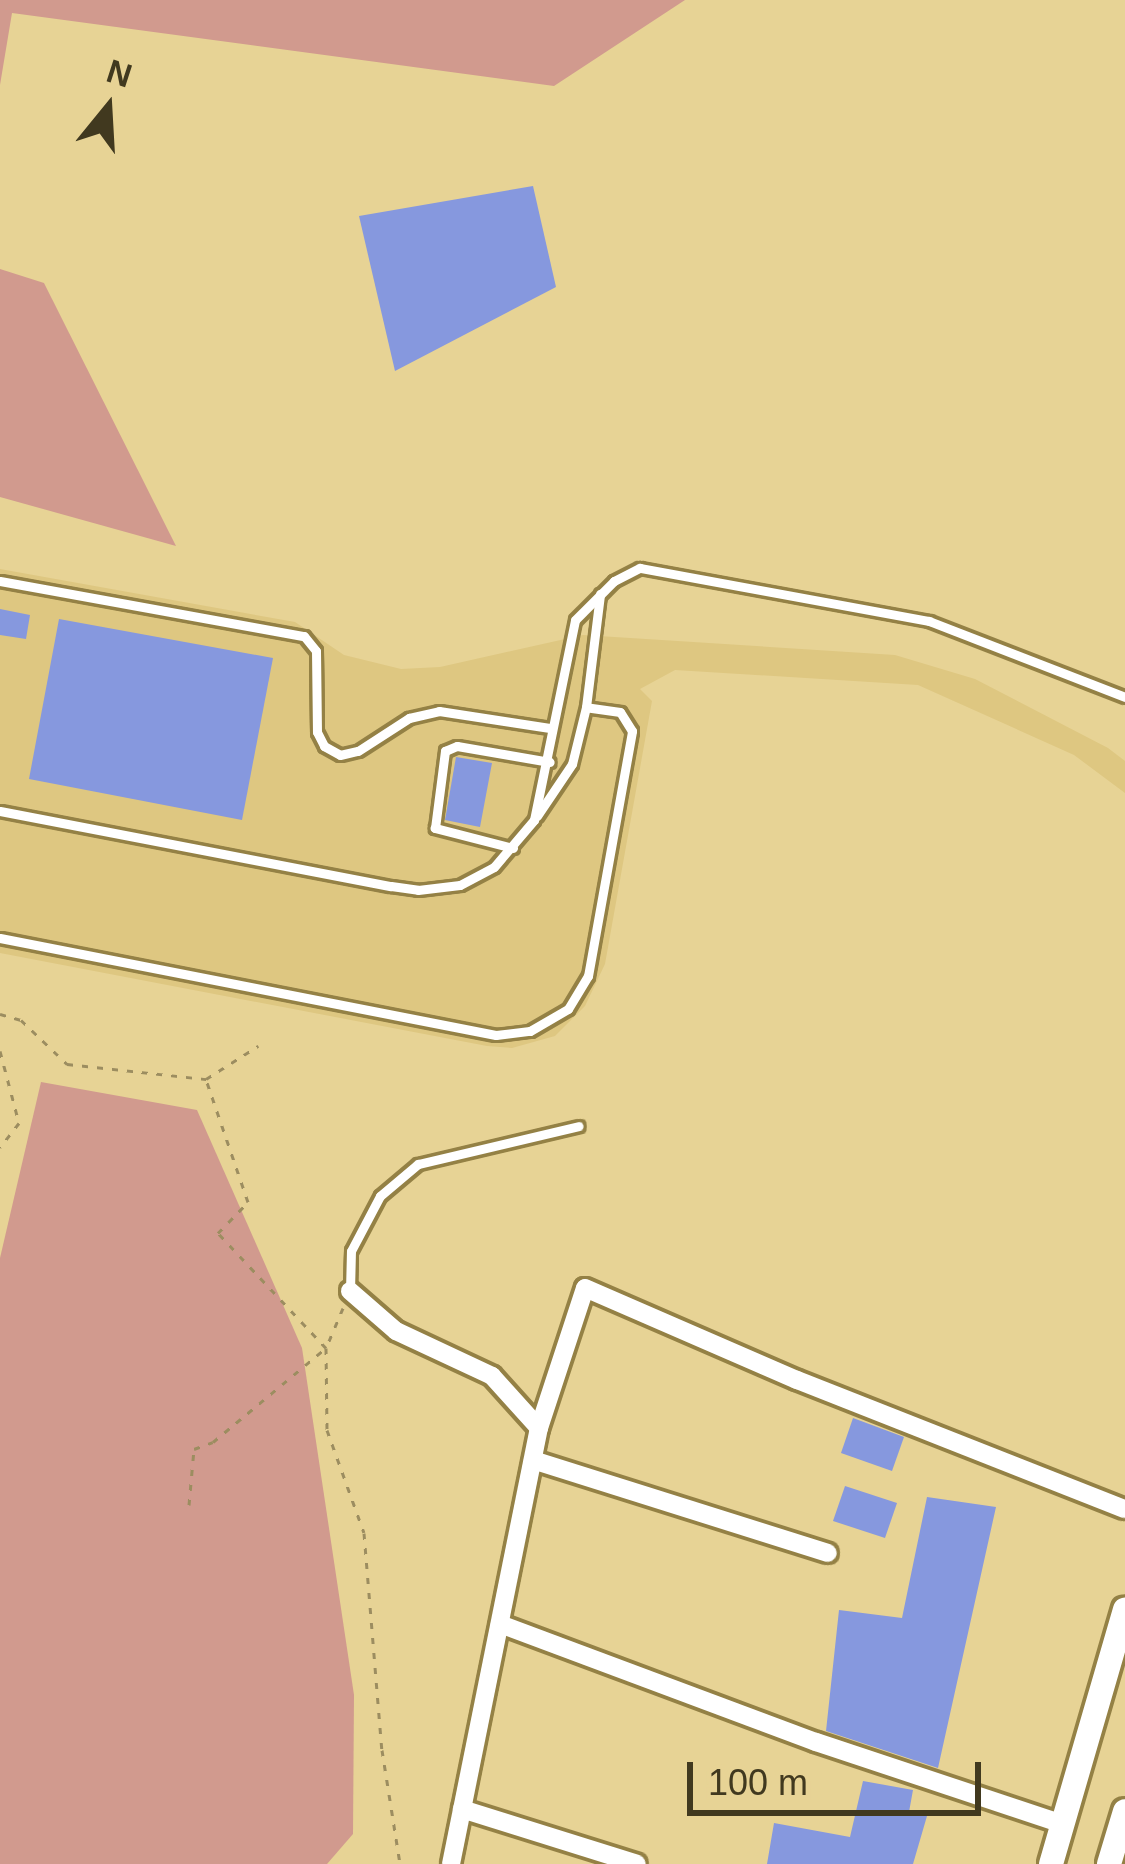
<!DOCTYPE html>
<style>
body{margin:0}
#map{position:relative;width:1125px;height:1864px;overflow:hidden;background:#e7d395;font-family:Helvetica,sans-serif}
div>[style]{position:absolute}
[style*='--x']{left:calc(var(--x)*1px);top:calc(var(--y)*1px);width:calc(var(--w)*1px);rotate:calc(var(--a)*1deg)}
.built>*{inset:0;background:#dec781}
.green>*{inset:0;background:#d19a8e}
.building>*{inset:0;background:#8698de}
.path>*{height:3px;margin-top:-1.5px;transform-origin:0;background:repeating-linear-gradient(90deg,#9c8d60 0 6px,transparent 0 15px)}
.roads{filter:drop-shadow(3px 0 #948145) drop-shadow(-3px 0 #948145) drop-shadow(0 3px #948145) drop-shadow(0 -3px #948145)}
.service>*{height:9px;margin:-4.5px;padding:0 4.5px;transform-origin:4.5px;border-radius:4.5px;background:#fff}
.minor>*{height:18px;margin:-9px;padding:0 9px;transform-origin:9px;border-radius:9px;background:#fff}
.tertiary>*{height:24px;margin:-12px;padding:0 12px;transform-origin:12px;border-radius:12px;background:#fff}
span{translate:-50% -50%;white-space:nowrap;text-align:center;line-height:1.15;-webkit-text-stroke:10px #e7d395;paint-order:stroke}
.north{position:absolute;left:48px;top:48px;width:120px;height:120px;-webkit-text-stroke:9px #e7d395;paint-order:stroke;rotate:18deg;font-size:33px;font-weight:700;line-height:48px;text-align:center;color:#41391f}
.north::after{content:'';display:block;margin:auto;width:42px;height:54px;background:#41391f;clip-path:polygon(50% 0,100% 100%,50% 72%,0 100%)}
.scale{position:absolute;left:687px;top:1762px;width:294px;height:54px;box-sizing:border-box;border:6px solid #41391f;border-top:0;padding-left:15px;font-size:36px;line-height:42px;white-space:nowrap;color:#41391f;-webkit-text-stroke:9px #e7d395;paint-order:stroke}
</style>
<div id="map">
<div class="built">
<i style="clip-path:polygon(0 569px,295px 622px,344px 655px,401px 669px,440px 667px,583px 635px,895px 655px,975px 679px,1108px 748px,1125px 761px,1125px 793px,1074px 755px,918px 685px,675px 670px,640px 689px,652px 701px,605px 964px,585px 1006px,555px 1036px,512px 1048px,487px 1046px,0 953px)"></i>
</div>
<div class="green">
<i style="clip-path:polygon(0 0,685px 0,554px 86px,12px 13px,0 85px)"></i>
<i style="clip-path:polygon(0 269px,44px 283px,176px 546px,0 497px)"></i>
<i style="clip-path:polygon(41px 1082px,197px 1110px,302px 1348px,354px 1695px,353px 1834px,327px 1864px,0 1864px,0 1258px)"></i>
</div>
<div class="building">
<i style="clip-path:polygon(533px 186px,556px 287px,395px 371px,359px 216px)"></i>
<i style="clip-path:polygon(0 609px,30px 615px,26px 639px,0 635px)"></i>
<i style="clip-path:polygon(59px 619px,273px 658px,242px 820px,29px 779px)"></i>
<i style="clip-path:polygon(456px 757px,492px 763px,480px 827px,445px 820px)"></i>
<i style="clip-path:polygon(853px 1418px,904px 1437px,892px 1471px,841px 1453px)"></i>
<i style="clip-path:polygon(845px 1486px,897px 1503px,885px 1538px,833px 1521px)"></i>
<i style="clip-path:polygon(927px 1497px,996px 1507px,938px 1768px,826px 1731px,839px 1610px,902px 1618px)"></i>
<i style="clip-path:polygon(863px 1781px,913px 1790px,909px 1812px,927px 1816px,913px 1864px,767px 1864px,774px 1823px,850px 1837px)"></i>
</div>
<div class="path">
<i style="--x:0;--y:1014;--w:22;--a:16"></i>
<i style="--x:21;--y:1020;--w:64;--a:43.7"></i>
<i style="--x:67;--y:1064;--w:140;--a:6.2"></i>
<i style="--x:206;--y:1079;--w:62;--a:-32.4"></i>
<i style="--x:0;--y:1051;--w:74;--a:75.2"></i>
<i style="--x:19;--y:1123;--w:31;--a:128"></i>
<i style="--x:343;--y:1308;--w:43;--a:113"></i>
<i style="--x:326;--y:1348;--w:82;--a:89.3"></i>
<i style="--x:327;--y:1430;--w:109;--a:70.2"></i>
<i style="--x:364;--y:1533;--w:218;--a:85.3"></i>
<i style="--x:382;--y:1750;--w:115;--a:81"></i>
<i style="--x:189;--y:1505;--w:56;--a:-84.9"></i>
<i style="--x:194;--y:1449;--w:20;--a:-20"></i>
<i style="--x:213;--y:1442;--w:147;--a:-39.8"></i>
<i style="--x:326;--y:1348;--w:158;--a:-133.2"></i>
<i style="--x:218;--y:1233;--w:43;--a:-45.9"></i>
<i style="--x:248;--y:1202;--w:130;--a:-108.9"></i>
</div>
<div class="roads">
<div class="service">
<i style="--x:0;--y:581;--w:309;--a:10.3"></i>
<i style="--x:304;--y:636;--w:19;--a:51"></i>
<i style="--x:316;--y:651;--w:81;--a:89.3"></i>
<i style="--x:317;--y:732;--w:16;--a:63"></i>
<i style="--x:324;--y:746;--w:18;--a:29"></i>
<i style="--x:340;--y:755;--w:18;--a:-13"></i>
<i style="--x:358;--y:751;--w:61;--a:-32.9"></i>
<i style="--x:409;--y:718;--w:31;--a:-13"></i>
<i style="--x:439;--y:711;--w:112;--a:8.7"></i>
<i style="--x:0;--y:811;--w:398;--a:10.9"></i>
<i style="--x:391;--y:886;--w:27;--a:8"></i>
<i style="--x:418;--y:890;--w:42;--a:-6.8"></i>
<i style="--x:460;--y:885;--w:38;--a:-28"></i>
<i style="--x:494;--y:867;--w:62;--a:-49.6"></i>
<i style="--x:534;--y:820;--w:204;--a:-78.4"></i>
<i style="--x:575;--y:620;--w:55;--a:-45"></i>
<i style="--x:614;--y:581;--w:29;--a:-27"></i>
<i style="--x:640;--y:568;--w:294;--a:10.4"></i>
<i style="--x:929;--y:621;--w:210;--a:21.2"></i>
<i style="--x:537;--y:816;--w:63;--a:-56.1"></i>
<i style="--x:572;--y:764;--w:59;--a:-76.2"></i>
<i style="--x:586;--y:707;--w:114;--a:-82.9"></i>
<i style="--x:513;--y:848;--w:81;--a:-165.6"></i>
<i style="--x:435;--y:828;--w:78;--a:-82.6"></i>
<i style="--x:445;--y:751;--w:13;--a:-23"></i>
<i style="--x:457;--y:746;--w:94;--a:9.8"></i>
<i style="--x:0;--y:938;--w:505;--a:11.07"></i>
<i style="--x:496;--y:1035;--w:34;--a:-7"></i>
<i style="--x:530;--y:1031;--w:44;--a:-30.1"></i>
<i style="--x:568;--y:1009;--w:39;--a:-59"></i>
<i style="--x:588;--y:976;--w:249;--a:-79.8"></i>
<i style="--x:632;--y:731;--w:22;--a:-122"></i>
<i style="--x:620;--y:712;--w:34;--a:-172"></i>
<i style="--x:350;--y:1291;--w:40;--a:-88.6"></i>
<i style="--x:351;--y:1251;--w:62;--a:-62.2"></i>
<i style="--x:380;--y:1196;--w:50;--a:-40.1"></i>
<i style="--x:418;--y:1164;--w:165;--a:-13.3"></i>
</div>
<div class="minor">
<i style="--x:350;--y:1291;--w:61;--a:41"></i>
<i style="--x:396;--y:1331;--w:106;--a:25.1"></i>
<i style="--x:492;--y:1376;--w:70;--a:47.9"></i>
<i style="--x:533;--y:1460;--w:309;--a:17.5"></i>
<i style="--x:500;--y:1624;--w:337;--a:20.5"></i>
<i style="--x:816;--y:1742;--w:260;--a:18.4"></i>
<i style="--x:462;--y:1809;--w:183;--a:17.4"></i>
<i style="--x:451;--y:1864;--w:445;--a:-78.6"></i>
<i style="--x:539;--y:1428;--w:147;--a:-71.8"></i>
<i style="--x:585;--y:1288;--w:231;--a:23.5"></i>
<i style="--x:797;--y:1380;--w:352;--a:21.5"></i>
</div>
<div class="tertiary">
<i style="--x:1051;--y:1864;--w:265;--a:-73.8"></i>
<i style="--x:1109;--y:1864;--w:55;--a:-73.2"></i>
</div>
</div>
<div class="north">N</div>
<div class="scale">100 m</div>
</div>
